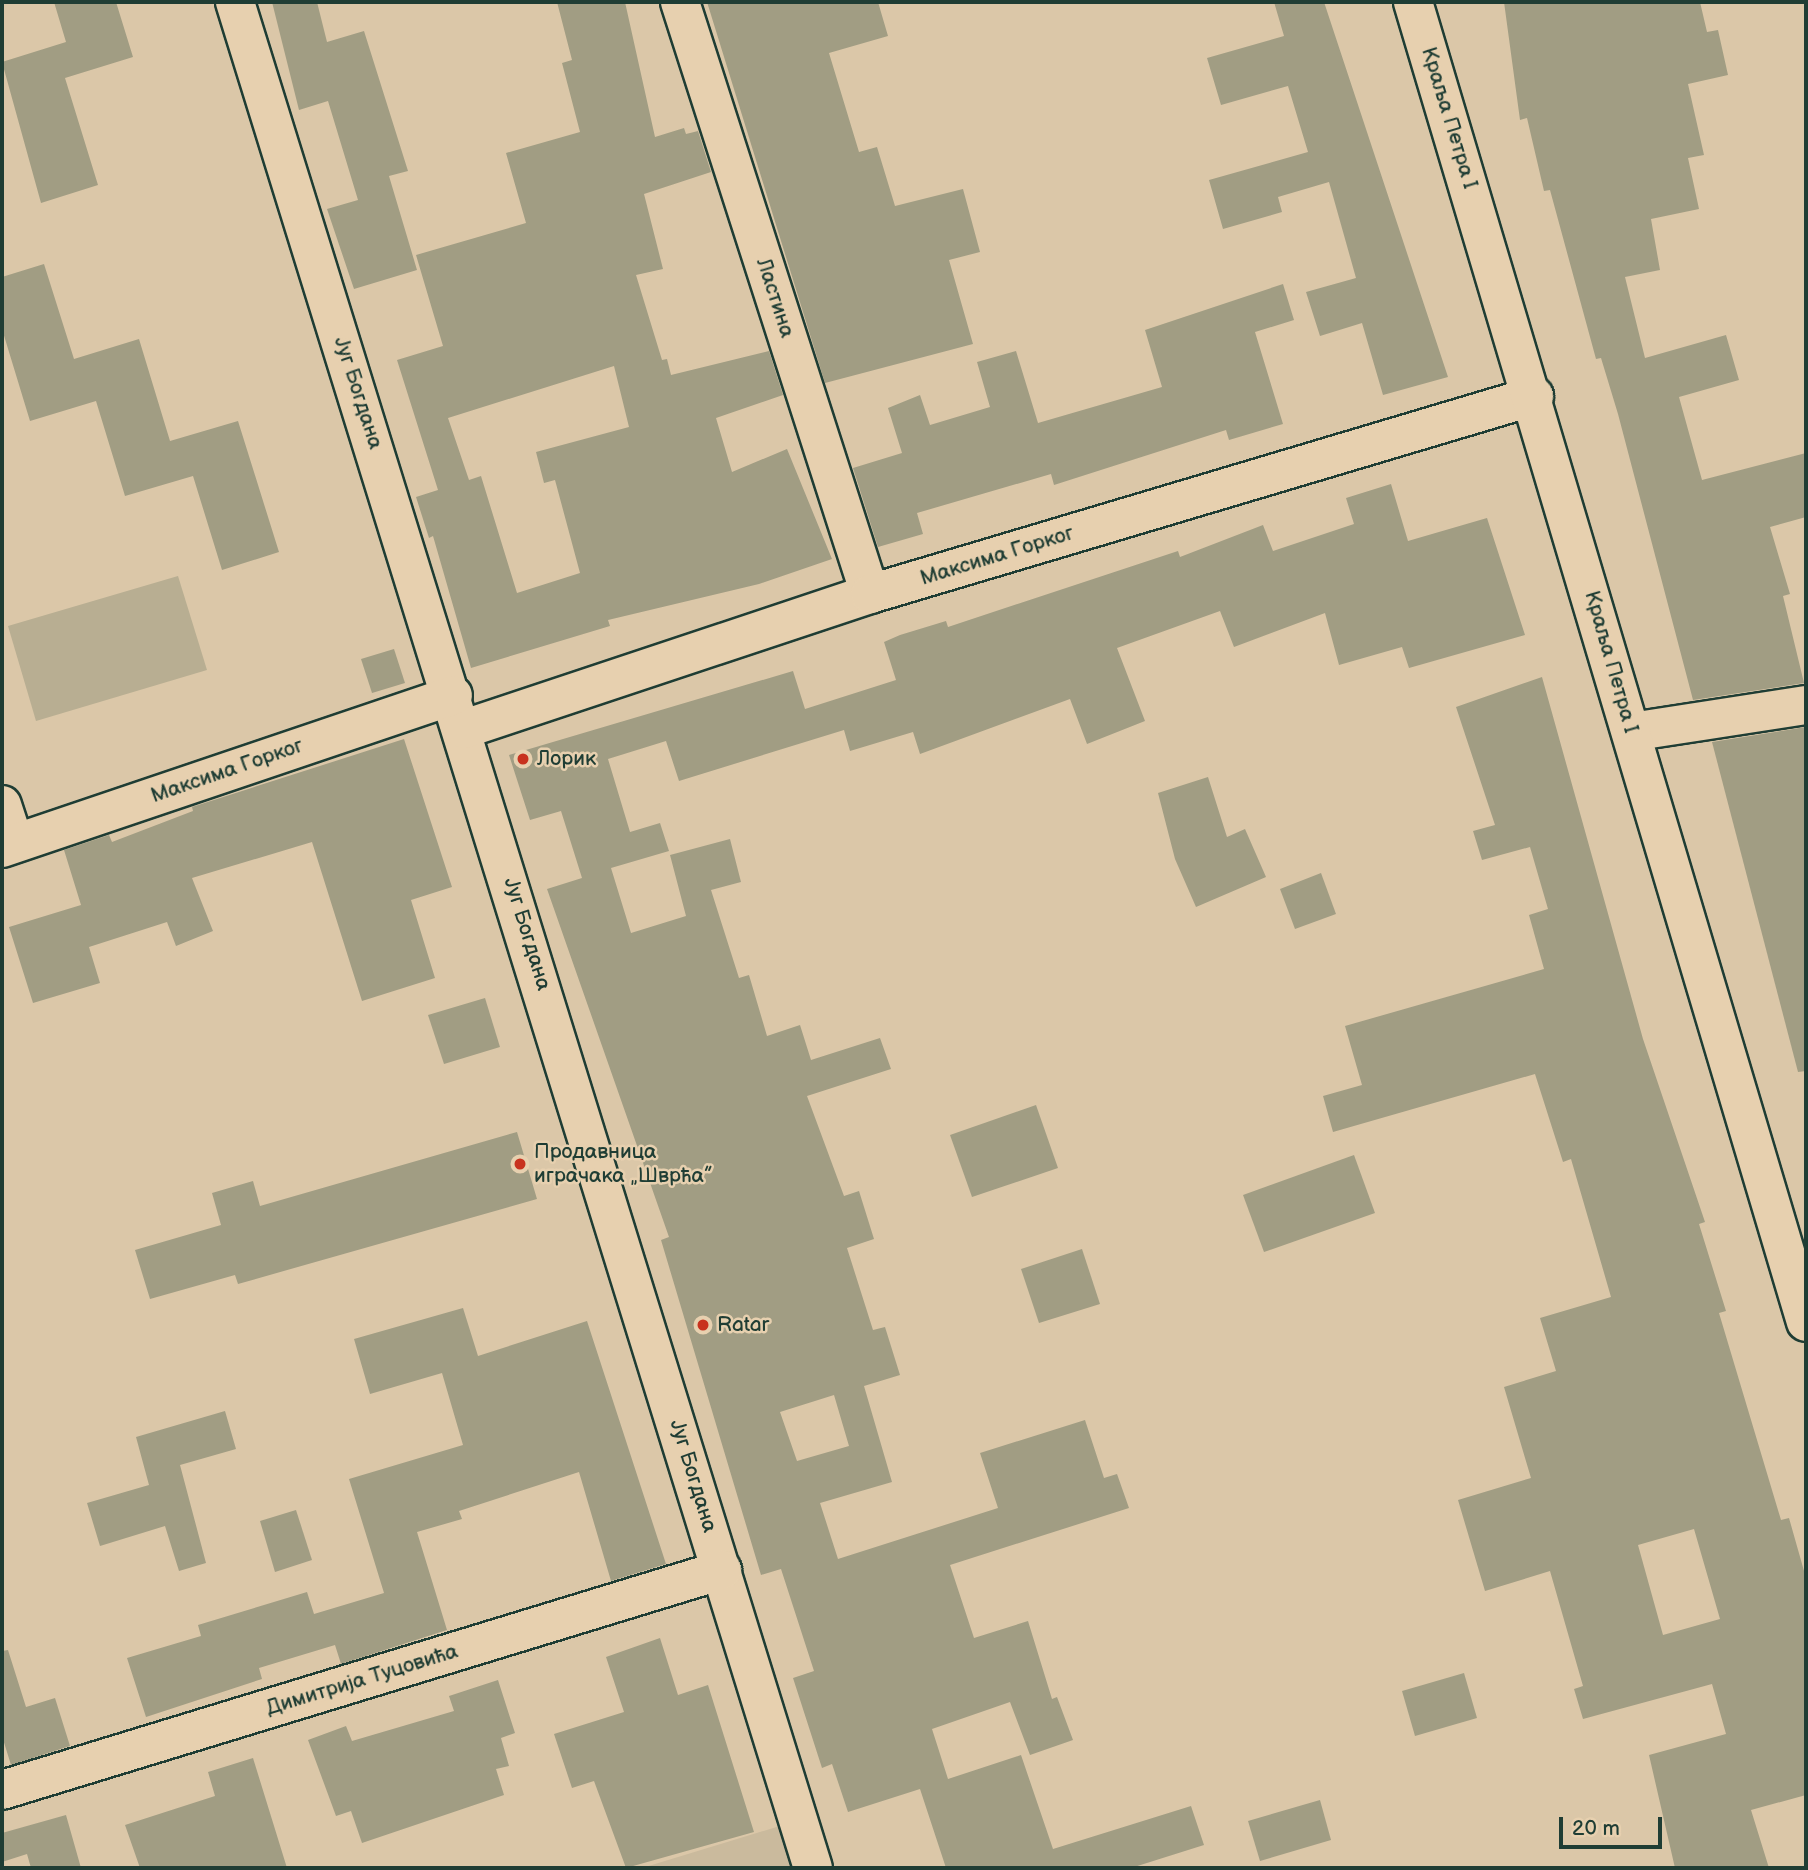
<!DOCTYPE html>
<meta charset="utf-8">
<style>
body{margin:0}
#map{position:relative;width:1808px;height:1870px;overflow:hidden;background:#dbc7a8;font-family:"Balsamiq Sans",sans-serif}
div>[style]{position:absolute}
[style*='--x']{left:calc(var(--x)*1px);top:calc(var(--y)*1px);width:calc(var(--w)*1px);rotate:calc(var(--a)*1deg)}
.built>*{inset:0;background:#caba9d}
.green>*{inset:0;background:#b8ae92}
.building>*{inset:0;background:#a19d83}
.roads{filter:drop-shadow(2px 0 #1f3d34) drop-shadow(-2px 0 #1f3d34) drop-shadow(0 2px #1f3d34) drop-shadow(0 -2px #1f3d34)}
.minor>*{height:38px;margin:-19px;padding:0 19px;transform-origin:19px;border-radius:19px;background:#e7d0af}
.major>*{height:38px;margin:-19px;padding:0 19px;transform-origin:19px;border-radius:19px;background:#e7d0af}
.dots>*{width:19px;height:19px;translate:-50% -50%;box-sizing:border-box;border:4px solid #e7d0af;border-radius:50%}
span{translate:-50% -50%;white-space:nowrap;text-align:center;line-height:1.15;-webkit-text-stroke:5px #e7d0af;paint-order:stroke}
.street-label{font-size:21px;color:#1f3d34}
.poi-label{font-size:21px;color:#1f3d34}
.left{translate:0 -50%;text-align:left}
.frame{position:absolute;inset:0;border:4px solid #1f3d34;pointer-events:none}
.scale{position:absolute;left:1559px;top:1817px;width:103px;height:32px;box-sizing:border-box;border:4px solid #1f3d34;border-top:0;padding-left:9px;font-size:21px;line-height:24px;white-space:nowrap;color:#1f3d34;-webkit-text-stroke:5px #e7d0af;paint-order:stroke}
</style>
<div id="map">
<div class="built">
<i style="clip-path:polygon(783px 1825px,796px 1868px,642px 1868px)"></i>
</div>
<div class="green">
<i style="clip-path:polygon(178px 576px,207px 670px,36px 721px,8px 626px)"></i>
</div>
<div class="building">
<i style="clip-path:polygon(54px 2px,116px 2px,133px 57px,65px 78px,98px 185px,41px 203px,2px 62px,66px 42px)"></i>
<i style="clip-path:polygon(272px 2px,317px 2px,327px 42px,364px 31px,408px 171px,389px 176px,417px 270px,354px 289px,327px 209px,358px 200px,328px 101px,299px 110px)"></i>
<i style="clip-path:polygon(evenodd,557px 2px,625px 2px,655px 137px,684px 128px,686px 134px,698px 131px,711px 172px,644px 194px,663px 269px,636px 275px,662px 360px,667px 359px,671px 375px,769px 351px,783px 395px,716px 418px,732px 472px,787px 449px,832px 559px,759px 584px,608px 620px,610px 626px,471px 668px,433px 536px,429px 538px,416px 497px,438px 490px,397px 360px,443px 346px,416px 255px,526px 223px,506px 153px,580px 132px,562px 63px,572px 60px,557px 2px,614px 366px,629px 427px,536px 452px,544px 483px,555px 480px,580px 573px,517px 593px,481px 476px,469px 480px,448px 418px,614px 366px)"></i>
<i style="clip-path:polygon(707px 2px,878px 2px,888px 36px,829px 53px,859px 152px,877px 147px,895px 206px,963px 189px,980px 252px,949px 260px,973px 344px,825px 383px)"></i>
<i style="clip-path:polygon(1274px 2px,1324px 2px,1448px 377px,1383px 395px,1362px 323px,1320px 336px,1306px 292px,1356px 278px,1329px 182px,1278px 197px,1282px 212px,1223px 229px,1209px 180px,1308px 152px,1288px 86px,1221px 105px,1207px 58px,1284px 36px)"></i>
<i style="clip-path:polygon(1504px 2px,1700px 2px,1707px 32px,1718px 30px,1728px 75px,1688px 84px,1704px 155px,1688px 158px,1699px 209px,1651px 219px,1660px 270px,1625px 277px,1645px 358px,1726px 335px,1739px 380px,1679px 397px,1702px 480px,1806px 453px,1806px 517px,1770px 527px,1790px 594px,1783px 596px,1804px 683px,1693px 700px,1618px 414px,1601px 358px,1596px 359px,1550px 190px,1544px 191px,1527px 118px,1520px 120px)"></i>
<i style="clip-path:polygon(44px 264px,74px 359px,139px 339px,170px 441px,238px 421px,279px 552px,222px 570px,193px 476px,125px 496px,96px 401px,30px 421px,2px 329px,2px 277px)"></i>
<i style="clip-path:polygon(1283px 284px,1294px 320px,1255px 332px,1283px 424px,1229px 440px,1226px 430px,1054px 485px,1051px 474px,917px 513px,923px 534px,878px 547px,853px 468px,902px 453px,888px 408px,920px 395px,930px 425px,990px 407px,977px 362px,1016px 351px,1038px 423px,1162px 387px,1145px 330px)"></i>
<i style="clip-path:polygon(evenodd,1391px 484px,1408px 541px,1487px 518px,1525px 635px,1409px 668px,1402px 647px,1339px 665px,1325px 613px,1234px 647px,1220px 611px,1117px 648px,1145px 721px,1087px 744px,1070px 699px,920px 754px,913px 732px,850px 751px,844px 730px,679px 781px,666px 741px,608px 759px,630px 832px,660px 823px,669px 851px,611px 868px,631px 933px,686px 916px,670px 855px,730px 839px,741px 882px,711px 890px,739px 978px,749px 975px,767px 1036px,800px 1025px,811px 1060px,880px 1038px,891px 1069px,807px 1096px,844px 1196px,859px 1191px,874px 1239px,847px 1248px,873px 1330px,885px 1327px,900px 1375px,864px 1386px,892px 1482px,820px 1503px,838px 1559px,998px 1508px,980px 1453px,1085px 1420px,1104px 1478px,1117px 1474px,1129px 1508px,950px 1565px,974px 1638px,1028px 1621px,1052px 1699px,1057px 1697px,1073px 1740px,1030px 1755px,1010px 1702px,932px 1729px,948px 1779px,1021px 1755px,1053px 1849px,1191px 1806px,1204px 1845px,1131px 1868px,946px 1868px,920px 1789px,848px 1812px,832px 1764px,822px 1768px,793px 1678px,814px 1671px,781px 1569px,761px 1575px,661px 1240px,669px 1237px,547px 889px,582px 878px,561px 811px,530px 820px,509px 755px,793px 671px,805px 709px,896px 680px,884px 642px,900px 635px,946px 621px,948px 627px,1178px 551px,1180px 557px,1263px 525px,1273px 551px,1354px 524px,1346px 498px,1391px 484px,834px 1395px,849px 1446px,797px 1461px,780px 1412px,834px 1395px)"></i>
<i style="clip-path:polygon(394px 649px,405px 683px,372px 693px,361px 659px)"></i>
<i style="clip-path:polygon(evenodd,1542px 677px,1643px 1039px,1705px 1222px,1699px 1224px,1726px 1311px,1719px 1313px,1781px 1520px,1789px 1518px,1806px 1578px,1806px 1795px,1751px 1810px,1769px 1868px,1675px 1868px,1649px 1755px,1726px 1734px,1712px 1684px,1583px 1719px,1574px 1689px,1583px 1686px,1550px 1571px,1485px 1591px,1458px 1500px,1531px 1478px,1504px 1387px,1556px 1371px,1540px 1318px,1611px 1297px,1571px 1159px,1563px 1162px,1535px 1074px,1333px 1132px,1323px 1096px,1362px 1085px,1345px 1026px,1544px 969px,1529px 915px,1548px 909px,1530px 847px,1482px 860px,1473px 831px,1495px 825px,1456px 707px,1542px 677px,1694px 1529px,1720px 1619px,1663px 1635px,1638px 1545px,1694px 1529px)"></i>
<i style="clip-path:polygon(1806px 727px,1806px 1071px,1798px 1072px,1712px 742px)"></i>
<i style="clip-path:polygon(404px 739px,452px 887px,411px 900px,435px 978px,362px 1001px,312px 842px,192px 878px,213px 931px,176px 946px,167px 922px,89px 947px,100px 983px,33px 1003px,9px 927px,81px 905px,64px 850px,109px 835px,112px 842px,193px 811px,192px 807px)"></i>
<i style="clip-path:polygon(1208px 777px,1227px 837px,1245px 829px,1266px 877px,1196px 907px,1175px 859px,1158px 793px)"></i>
<i style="clip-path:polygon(1321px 873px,1336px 914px,1295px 929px,1280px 889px)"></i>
<i style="clip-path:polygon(485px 998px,500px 1047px,444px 1064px,428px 1015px)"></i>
<i style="clip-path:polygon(1036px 1105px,1058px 1168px,972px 1197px,950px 1135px)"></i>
<i style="clip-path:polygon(517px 1132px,537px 1199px,238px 1284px,235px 1275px,150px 1299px,135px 1250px,221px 1225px,212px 1193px,253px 1181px,260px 1206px)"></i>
<i style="clip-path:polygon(1354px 1155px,1375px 1213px,1264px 1252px,1243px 1195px)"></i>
<i style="clip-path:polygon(1082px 1249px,1100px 1304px,1039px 1323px,1021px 1269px)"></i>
<i style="clip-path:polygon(463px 1308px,478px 1356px,587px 1321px,666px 1564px,611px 1581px,579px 1472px,459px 1511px,462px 1519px,417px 1532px,447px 1630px,341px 1664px,335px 1645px,259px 1668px,262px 1679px,146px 1717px,127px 1658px,201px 1636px,198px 1625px,307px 1592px,314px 1614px,384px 1593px,349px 1479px,463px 1445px,442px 1373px,370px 1394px,354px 1339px)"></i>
<i style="clip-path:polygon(225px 1411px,236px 1449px,180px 1465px,206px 1563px,179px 1571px,165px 1526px,100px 1546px,87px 1503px,149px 1485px,136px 1437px)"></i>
<i style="clip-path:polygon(296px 1510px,312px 1560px,275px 1572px,260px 1521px)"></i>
<i style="clip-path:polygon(660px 1638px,678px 1695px,708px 1685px,754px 1832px,626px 1868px,594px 1781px,572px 1788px,554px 1734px,624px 1712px,606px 1657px)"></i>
<i style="clip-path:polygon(8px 1650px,26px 1707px,55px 1698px,70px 1746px,11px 1765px,2px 1736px,2px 1651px)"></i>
<i style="clip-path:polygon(1464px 1673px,1477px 1718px,1415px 1736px,1402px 1691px)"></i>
<i style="clip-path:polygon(498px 1680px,515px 1733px,501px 1738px,509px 1766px,496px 1769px,504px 1795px,362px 1843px,351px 1811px,336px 1816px,308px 1740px,346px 1726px,352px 1741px,454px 1711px,449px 1696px)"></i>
<i style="clip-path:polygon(253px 1758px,287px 1868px,140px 1868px,125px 1825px,215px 1796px,208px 1772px)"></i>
<i style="clip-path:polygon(1320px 1800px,1331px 1840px,1260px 1861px,1248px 1821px)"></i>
<i style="clip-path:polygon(66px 1815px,81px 1868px,31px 1868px,27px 1854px,2px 1862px,2px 1833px)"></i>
</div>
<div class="roads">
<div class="minor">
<i style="--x:235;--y:2;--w:1953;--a:72.79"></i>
<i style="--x:680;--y:2;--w:622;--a:72.21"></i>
<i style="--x:464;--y:729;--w:428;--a:-18.4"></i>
<i style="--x:870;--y:594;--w:693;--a:-16.6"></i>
<i style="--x:1631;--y:732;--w:177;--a:-8.8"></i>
<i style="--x:2;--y:805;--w:40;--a:72"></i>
<i style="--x:2;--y:848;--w:476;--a:-18.7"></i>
<i style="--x:2;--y:1790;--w:753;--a:-16.99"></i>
</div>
<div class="major">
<i style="--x:1413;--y:2;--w:1377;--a:73.42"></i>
</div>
</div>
<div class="dots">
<i style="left:523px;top:759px;background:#c8321e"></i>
<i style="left:520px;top:1164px;background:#c8321e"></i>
<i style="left:703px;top:1325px;background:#c8321e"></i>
</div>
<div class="street-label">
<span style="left:1449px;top:118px;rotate:73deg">Краља Петра I</span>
<span style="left:775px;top:298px;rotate:72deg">Ластина</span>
<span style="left:358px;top:393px;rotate:72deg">Југ Богдана</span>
<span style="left:997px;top:556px;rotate:-17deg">Максима Горког</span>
<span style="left:1611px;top:662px;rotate:74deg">Краља Петра I</span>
<span style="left:227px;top:771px;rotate:-19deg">Максима Горког</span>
<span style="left:527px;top:934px;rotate:73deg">Југ Богдана</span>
<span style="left:693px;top:1476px;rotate:73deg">Југ Богдана</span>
<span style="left:362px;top:1680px;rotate:-17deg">Димитрија Туцовића</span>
</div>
<div class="poi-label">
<span class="left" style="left:537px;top:759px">Лорик</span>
<span class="left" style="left:534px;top:1164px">Продавница<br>играчака „Шврћа”</span>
<span class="left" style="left:717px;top:1325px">Ratar</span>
</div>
<div class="frame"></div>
<div class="scale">20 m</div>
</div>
